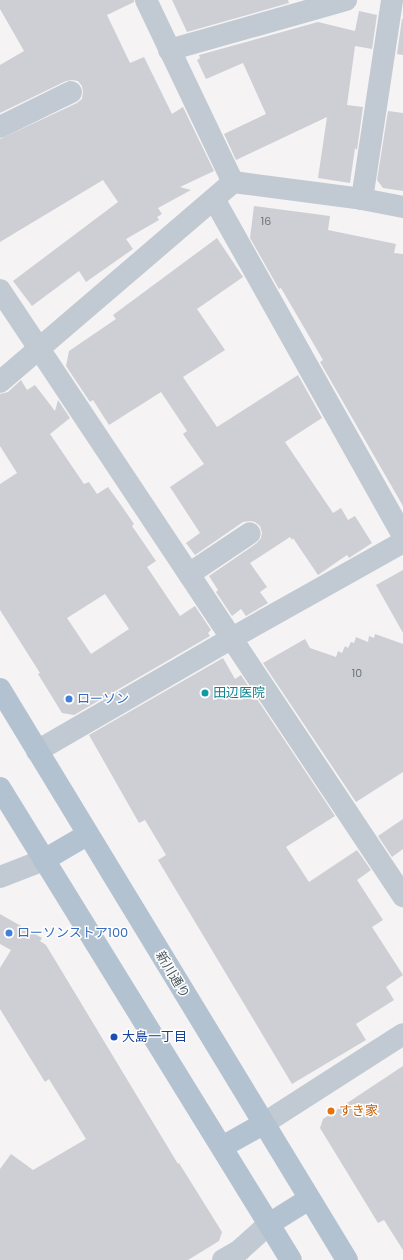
<!DOCTYPE html>
<meta charset="utf-8">
<style>
body{margin:0}
#map{position:relative;width:403px;height:1260px;overflow:hidden;background:#f5f3f3;font-family:Poppins,"Noto Sans JP",sans-serif}
div>[style]{position:absolute}
[style*='--x']{left:calc(var(--x)*1px);top:calc(var(--y)*1px);width:calc(var(--w)*1px);rotate:calc(var(--a)*1deg)}
.building>*{inset:0;background:#cdcfd5}
.minor>*{height:22px;margin:-11px;padding:0 11px;transform-origin:11px;border-radius:11px;background:#c1cad2}
.major>*{height:22px;margin:-11px;padding:0 11px;transform-origin:11px;border-radius:11px;background:#b3c2d1}
.dots>*{width:11px;height:11px;translate:-50% -50%;box-sizing:border-box;border:2px solid #fff;border-radius:50%}
span{translate:-50% -50%;white-space:nowrap;text-align:center;line-height:1.15;-webkit-text-stroke:3px #fff;paint-order:stroke}
.number-label{font-size:11px;color:#6b747e}
.number-label span{-webkit-text-stroke-width:0}
.culture-label{font-size:13px;color:#0d838f}
.left{translate:0 -50%;text-align:left}
.shop-label{font-size:13px;color:#366cbe}
.street-label{font-size:13px;color:#4a5661}
.transit-label{font-size:13px;color:#164399}
.food-label{font-size:13px;color:#c56008}
</style>
<div id="map">
<div class="building">
<i style="clip-path:polygon(0 0,134px 0,134px 2px,107px 15px,130px 63px,144px 57px,172px 114px,183px 107px,214px 171px,180px 187px,191px 190px,158px 208px,162px 214px,157px 217px,159px 220px,126px 239px,133px 249px,86px 282px,79px 271px,32px 306px,13px 281px,118px 202px,103px 180px,0 242px,0 139px,77px 103px,82px 99px,83px 92px,82px 86px,78px 81px,72px 80px,66px 81px,0 113px,0 65px,24px 51px,0 9px)"></i>
<i style="clip-path:polygon(172px 0,288px 0,289px 3px,187px 32px)"></i>
<i style="clip-path:polygon(359px 11px,377px 15px,372px 49px,355px 46px,347px 105px,363px 107px,357px 150px,355px 148px,350px 183px,318px 178px,327px 117px,236px 160px,224px 134px,266px 114px,243px 63px,206px 79px,197px 60px,200px 58px,199px 55px,318px 22px,355px 31px)"></i>
<i style="clip-path:polygon(402px 19px,403px 19px,403px 55px,397px 54px)"></i>
<i style="clip-path:polygon(388px 111px,403px 113px,403px 191px,383px 188px,377px 180px)"></i>
<i style="clip-path:polygon(254px 206px,330px 216px,328px 230px,396px 244px,394px 253px,403px 254px,403px 506px,320px 362px,323px 360px,281px 288px,279px 289px,250px 238px)"></i>
<i style="clip-path:polygon(217px 238px,243px 277px,197px 309px,225px 350px,183px 377px,217px 427px,298px 375px,322px 418px,285px 442px,333px 513px,341px 508px,348px 520px,355px 516px,372px 543px,349px 558px,347px 555px,318px 575px,293px 538px,292px 540px,290px 537px,250px 563px,267px 587px,260px 592px,268px 603px,246px 616px,241px 609px,232px 616px,216px 592px,218px 590px,209px 576px,257px 543px,261px 538px,262px 533px,260px 526px,255px 522px,250px 521px,243px 522px,195px 555px,186px 543px,200px 533px,170px 487px,204px 464px,183px 434px,187px 431px,161px 392px,109px 425px,93px 400px,90px 402px,66px 366px,69px 351px,116px 319px,113px 315px)"></i>
<i style="clip-path:polygon(evenodd,21px 380px,27px 390px,35px 385px,55px 411px,58px 400px,70px 418px,50px 434px,84px 484px,89px 482px,97px 494px,108px 487px,121px 505px,134px 524px,132px 526px,156px 561px,147px 567px,180px 616px,195px 606px,211px 630px,208px 633px,210px 636px,74px 715px,62px 713px,38px 674px,40px 673px,0 610px,0 484px,17px 473px,0 446px,0 394px,8px 392px,21px 380px,105px 594px,129px 629px,91px 654px,67px 618px,105px 594px)"></i>
<i style="clip-path:polygon(403px 570px,403px 633px,376px 585px)"></i>
<i style="clip-path:polygon(375px 634px,403px 644px,403px 772px,356px 802px,263px 663px,305px 639px,310px 648px,336px 657px,338px 651px,342px 653px,345px 646px,348px 648px,351px 642px,354px 643px,356px 637px,368px 642px,369px 636px,374px 638px)"></i>
<i style="clip-path:polygon(223px 658px,235px 679px,241px 675px,335px 816px,286px 847px,309px 882px,357px 850px,371px 870px,357px 880px,383px 920px,372px 927px,403px 975px,386px 987px,394px 1000px,356px 1024px,366px 1040px,292px 1084px,158px 860px,166px 855px,145px 820px,139px 823px,89px 735px)"></i>
<i style="clip-path:polygon(403px 819px,403px 849px,392px 857px,378px 836px)"></i>
<i style="clip-path:polygon(0 914px,42px 938px,40px 941px,46px 945px,178px 1164px,179px 1163px,222px 1232px,219px 1241px,188px 1260px,0 1260px,0 1169px,11px 1154px,33px 1170px,86px 1139px,49px 1079px,45px 1082px,0 1009px,0 968px,11px 950px,0 944px)"></i>
<i style="clip-path:polygon(403px 1066px,403px 1250px,384px 1220px,378px 1223px,320px 1128px,323px 1119px)"></i>
</div>
<div class="minor">
<i style="--x:146;--y:0;--w:202;--a:64.5"></i>
<i style="--x:169;--y:50;--w:184;--a:-15.8"></i>
<i style="--x:0;--y:127;--w:79;--a:-26.2"></i>
<i style="--x:214;--y:199;--w:386;--a:60.7"></i>
<i style="--x:362;--y:199;--w:201;--a:-81.4"></i>
<i style="--x:0;--y:290;--w:728;--a:56.38"></i>
<i style="--x:0;--y:382;--w:307;--a:-40.6"></i>
<i style="--x:233;--y:182;--w:130;--a:7.5"></i>
<i style="--x:362;--y:199;--w:42;--a:11"></i>
<i style="--x:189;--y:574;--w:73;--a:-33.9"></i>
<i style="--x:37;--y:751;--w:225;--a:-30.1"></i>
<i style="--x:232;--y:638;--w:196;--a:-29.3"></i>
<i style="--x:0;--y:877;--w:47;--a:-21.1"></i>
<i style="--x:263;--y:1124;--w:166;--a:-32.7"></i>
<i style="--x:223;--y:1260;--w:20;--a:-30"></i>
<i style="--x:240;--y:1250;--w:39;--a:-42"></i>
</div>
<div class="major">
<i style="--x:0;--y:689;--w:668;--a:58.71"></i>
<i style="--x:0;--y:788;--w:554;--a:58.35"></i>
<i style="--x:44;--y:860;--w:50;--a:-30.2"></i>
<i style="--x:222;--y:1147;--w:47;--a:-29.3"></i>
<i style="--x:269;--y:1224;--w:47;--a:-32"></i>
</div>
<div class="dots">
<i style="left:205px;top:693px;background:#0f9aa8"></i>
<i style="left:69px;top:699px;background:#3f7fe0"></i>
<i style="left:9px;top:933px;background:#3f7fe0"></i>
<i style="left:114px;top:1037px;background:#1a4fb4"></i>
<i style="left:331px;top:1111px;background:#e8710a"></i>
</div>
<div class="number-label">
<span style="left:266px;top:221px">16</span>
<span style="left:357px;top:673px">10</span>
</div>
<div class="culture-label">
<span class="left" style="left:213px;top:693px">田辺医院</span>
</div>
<div class="shop-label">
<span class="left" style="left:77px;top:699px">ローソン</span>
<span class="left" style="left:17px;top:933px">ローソンストア100</span>
</div>
<div class="street-label">
<span style="left:172px;top:975px;rotate:59deg">新川通り</span>
</div>
<div class="transit-label">
<span class="left" style="left:122px;top:1037px">大島一丁目</span>
</div>
<div class="food-label">
<span class="left" style="left:339px;top:1111px">すき家</span>
</div>
</div>
